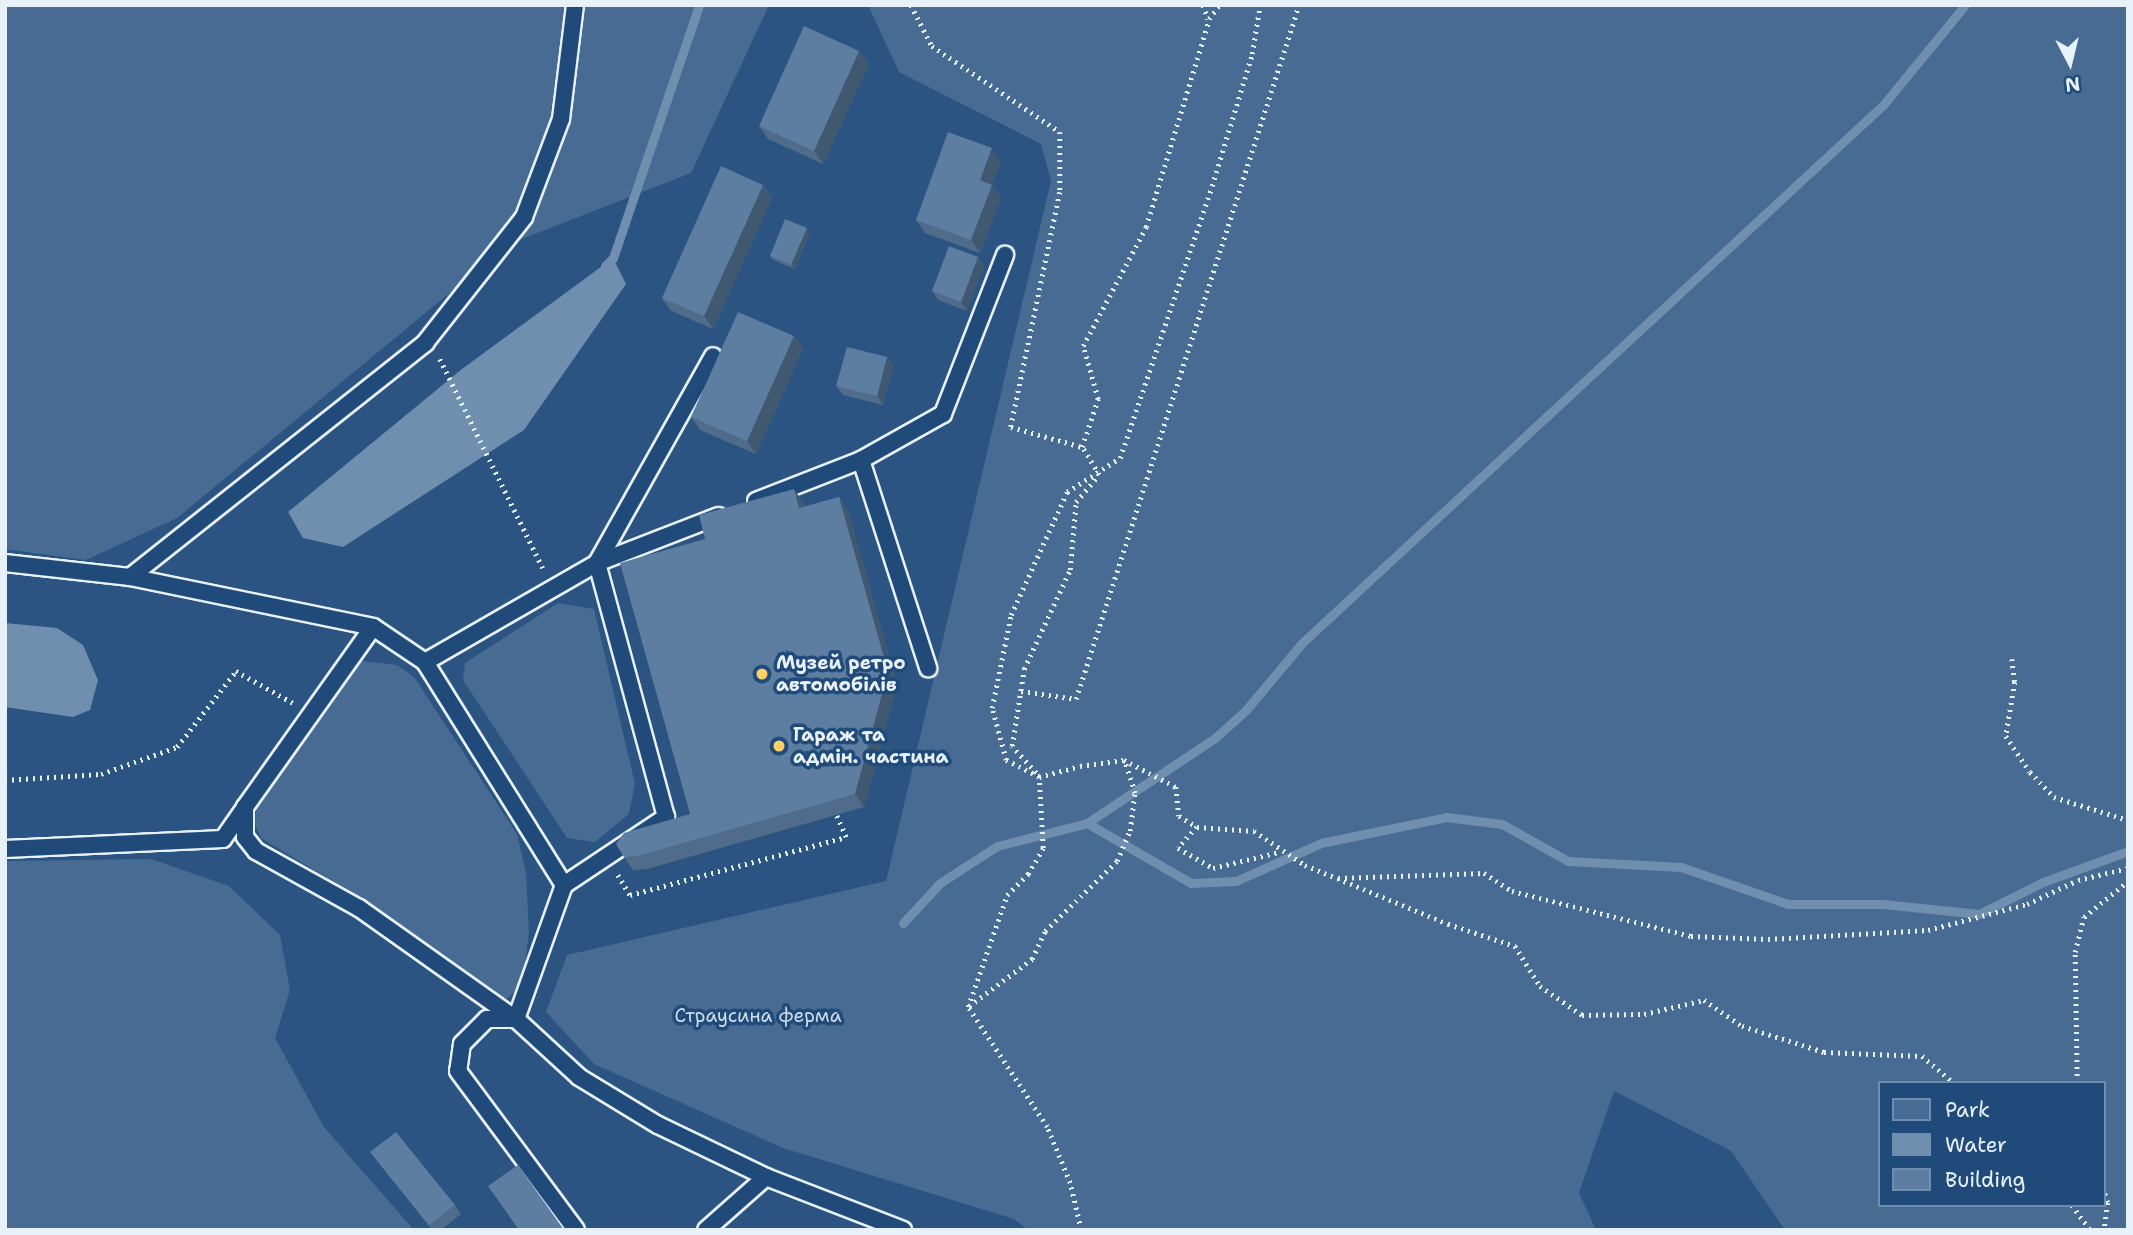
<!DOCTYPE html>
<meta charset="utf-8">
<style>
body{margin:0}
#map{position:relative;width:2133px;height:1235px;overflow:hidden;background:#2b5482;font-family:"Shantell Sans",sans-serif}
div>[style]{position:absolute}
[style*='--x']{left:calc(var(--x)*1px);top:calc(var(--y)*1px);width:calc(var(--w)*1px);rotate:calc(var(--a)*1deg)}
.green>*{inset:0;background:#476b93}
.water>*{inset:0;background:#708ead}
.stream>*{height:9px;margin:-4.5px;padding:0 4.5px;transform-origin:4.5px;border-radius:4.5px;background:#708ead}
.path>*{height:4.5px;margin-top:-2.25px;transform-origin:0;background:repeating-linear-gradient(90deg,#e8f1f8 0 2px,transparent 0 7px)}
.roads{filter:drop-shadow(2px 0 #e8f1f8) drop-shadow(-2px 0 #e8f1f8) drop-shadow(0 2px #e8f1f8) drop-shadow(0 -2px #e8f1f8)}
.service>*{height:16px;margin:-8px;padding:0 8px;transform-origin:8px;border-radius:8px;background:#1f4a7a}
.wall>*{inset:0;background:#506c8a}
.shaded-wall>*{inset:0;background:#415871}
.building>*{inset:0;background:#5d7da1}
.dots>*{width:19px;height:19px;translate:-50% -50%;box-sizing:border-box;border:4px solid #1f4a7a;border-radius:50%}
span{translate:-50% -50%;white-space:nowrap;text-align:center;line-height:1.15;-webkit-text-stroke:7px #1f4a7a;paint-order:stroke}
.poi-label{font-size:19px;color:#e8f1f8;font-weight:700}
.left{translate:0 -50%;text-align:left}
.park-label{font-size:19px;color:#d0dde9}
.frame{position:absolute;inset:0;border:7px solid #e8f1f8;pointer-events:none}
.legend{position:absolute;left:1878px;top:1081px;width:228px;height:126px;box-sizing:border-box;background:#1f4a7a;border:2px solid #6f8dac;margin:0;padding:9px 12px;list-style:none;font-size:21px;color:#e8f1f8}
.legend li{display:flex;align-items:center;gap:14px;height:35px}
.legend b{width:35px;border:2px solid #6f8dac}
.north{position:absolute;left:2035px;top:28px;width:70px;height:70px;-webkit-text-stroke:5px #1f4a7a;paint-order:stroke;rotate:173deg;font-size:19px;font-weight:700;line-height:28px;text-align:center;color:#e8f1f8}
.north::after{content:'';display:block;margin:auto;width:24px;height:32px;background:#e8f1f8;clip-path:polygon(50% 0,100% 100%,50% 72%,0 100%)}
</style>
<div id="map">
<div class="green">
<i style="clip-path:polygon(5px 5px,769px 5px,691px 173px,509px 244px,177px 518px,86px 560px,5px 549px)"></i>
<i style="clip-path:polygon(evenodd,868px 5px,2128px 5px,2128px 1230px,1785px 1230px,1731px 1151px,1614px 1091px,1579px 1193px,1596px 1230px,1028px 1230px,1014px 1219px,783px 1148px,594px 1064px,546px 1012px,567px 955px,886px 881px,1051px 181px,1041px 144px,899px 72px,868px 5px,1879px 1083px,2103px 1083px,2103px 1205px,1879px 1205px,1879px 1083px)"></i>
<i style="clip-path:polygon(558px 603px,594px 609px,635px 784px,629px 814px,595px 842px,567px 838px,463px 680px,465px 663px)"></i>
<i style="clip-path:polygon(362px 661px,397px 665px,414px 677px,517px 834px,526px 873px,529px 931px,525px 965px,517px 989px,508px 998px,489px 999px,471px 988px,364px 900px,261px 838px,255px 825px,256px 804px,343px 671px)"></i>
<i style="clip-path:polygon(151px 859px,229px 886px,280px 935px,290px 990px,275px 1038px,324px 1127px,414px 1230px,5px 1230px,5px 861px)"></i>
</div>
<div class="water">
<i style="clip-path:polygon(613px 258px,626px 284px,524px 430px,343px 547px,303px 538px,288px 512px,462px 369px)"></i>
<i style="clip-path:polygon(5px 623px,57px 628px,83px 645px,98px 680px,90px 710px,73px 717px,5px 707px)"></i>
</div>
<div class="stream">
<i style="--x:605;--y:266;--w:11;--a:-45"></i>
<i style="--x:613;--y:258;--w:267;--a:-71.2"></i>
<i style="--x:1087;--y:823;--w:120;--a:30"></i>
<i style="--x:1191;--y:883;--w:45;--a:-2.5"></i>
<i style="--x:1236;--y:881;--w:93;--a:-24.1"></i>
<i style="--x:1321;--y:843;--w:128;--a:-11.7"></i>
<i style="--x:1446;--y:817;--w:56;--a:7.1"></i>
<i style="--x:1502;--y:824;--w:76;--a:29.3"></i>
<i style="--x:1568;--y:861;--w:113;--a:3"></i>
<i style="--x:1681;--y:867;--w:113;--a:19.1"></i>
<i style="--x:1788;--y:904;--w:95;--a:0"></i>
<i style="--x:1883;--y:904;--w:97;--a:5.9"></i>
<i style="--x:1979;--y:914;--w:72;--a:-26.6"></i>
<i style="--x:2043;--y:882;--w:90;--a:-20"></i>
<i style="--x:903;--y:923;--w:54;--a:-47.2"></i>
<i style="--x:940;--y:883;--w:68;--a:-33"></i>
<i style="--x:997;--y:846;--w:93;--a:-14.3"></i>
<i style="--x:1087;--y:823;--w:154;--a:-33.6"></i>
<i style="--x:1215;--y:738;--w:42;--a:-42.1"></i>
<i style="--x:1246;--y:710;--w:87;--a:-50.1"></i>
<i style="--x:1302;--y:643;--w:793;--a:-42.8"></i>
<i style="--x:1884;--y:104;--w:128;--a:-50.7"></i>
</div>
<div class="path">
<i style="--x:911;--y:5;--w:46;--a:62.9"></i>
<i style="--x:932;--y:46;--w:154;--a:33.9"></i>
<i style="--x:1060;--y:132;--w:60;--a:90"></i>
<i style="--x:1060;--y:192;--w:240;--a:101.8"></i>
<i style="--x:1011;--y:427;--w:74;--a:15.7"></i>
<i style="--x:1203;--y:5;--w:15;--a:70"></i>
<i style="--x:440;--y:359;--w:233;--a:63.8"></i>
<i style="--x:2012;--y:659;--w:23;--a:83"></i>
<i style="--x:2015;--y:682;--w:55;--a:99.5"></i>
<i style="--x:2006;--y:736;--w:43;--a:56.3"></i>
<i style="--x:2030;--y:772;--w:35;--a:46"></i>
<i style="--x:2054;--y:797;--w:77;--a:17.3"></i>
<i style="--x:1021;--y:691;--w:56;--a:8.3"></i>
<i style="--x:1076;--y:699;--w:729;--a:-72.19"></i>
<i style="--x:1036;--y:773;--w:36;--a:-132"></i>
<i style="--x:1012;--y:746;--w:78;--a:-81.1"></i>
<i style="--x:1024;--y:669;--w:109;--a:-65.1"></i>
<i style="--x:1070;--y:570;--w:68;--a:-85"></i>
<i style="--x:1076;--y:502;--w:35;--a:-50"></i>
<i style="--x:1099;--y:475;--w:33;--a:-121"></i>
<i style="--x:1082;--y:447;--w:51;--a:-71.6"></i>
<i style="--x:1098;--y:399;--w:55;--a:-105.8"></i>
<i style="--x:1083;--y:346;--w:135;--a:-62.1"></i>
<i style="--x:1146;--y:227;--w:217;--a:-73.1"></i>
<i style="--x:1209;--y:19;--w:17;--a:-54"></i>
<i style="--x:1039;--y:777;--w:37;--a:-153"></i>
<i style="--x:1006;--y:760;--w:54;--a:-105.1"></i>
<i style="--x:992;--y:708;--w:95;--a:-78.5"></i>
<i style="--x:1011;--y:615;--w:135;--a:-65.5"></i>
<i style="--x:1067;--y:492;--w:63;--a:-32.7"></i>
<i style="--x:1120;--y:458;--w:287;--a:-71.3"></i>
<i style="--x:1212;--y:186;--w:138;--a:-73.1"></i>
<i style="--x:1252;--y:54;--w:50;--a:-80.7"></i>
<i style="--x:5;--y:780;--w:96;--a:-3.6"></i>
<i style="--x:101;--y:774;--w:81;--a:-19.6"></i>
<i style="--x:177;--y:747;--w:96;--a:-52.2"></i>
<i style="--x:236;--y:671;--w:65;--a:29.3"></i>
<i style="--x:1197;--y:827;--w:28;--a:132"></i>
<i style="--x:1178;--y:848;--w:40;--a:29.7"></i>
<i style="--x:1213;--y:868;--w:68;--a:-13.6"></i>
<i style="--x:618;--y:875;--w:23;--a:59"></i>
<i style="--x:630;--y:895;--w:224;--a:-15"></i>
<i style="--x:846;--y:837;--w:24;--a:-114"></i>
<i style="--x:1338;--y:878;--w:146;--a:-2"></i>
<i style="--x:1484;--y:873;--w:33;--a:33"></i>
<i style="--x:1512;--y:891;--w:185;--a:14.1"></i>
<i style="--x:1691;--y:936;--w:77;--a:2.2"></i>
<i style="--x:1768;--y:939;--w:160;--a:-3.2"></i>
<i style="--x:1928;--y:930;--w:102;--a:-14.7"></i>
<i style="--x:2027;--y:904;--w:56;--a:-25.2"></i>
<i style="--x:2078;--y:880;--w:51;--a:-13.5"></i>
<i style="--x:969;--y:1006;--w:79;--a:-36.7"></i>
<i style="--x:1032;--y:959;--w:31;--a:-65"></i>
<i style="--x:1045;--y:931;--w:100;--a:-44.2"></i>
<i style="--x:1117;--y:861;--w:33;--a:-67"></i>
<i style="--x:1130;--y:831;--w:38;--a:-83"></i>
<i style="--x:1135;--y:793;--w:35;--a:-108"></i>
<i style="--x:2077;--y:1083;--w:131;--a:-90.9"></i>
<i style="--x:2075;--y:952;--w:36;--a:-76"></i>
<i style="--x:2084;--y:917;--w:57;--a:-39.3"></i>
<i style="--x:2103;--y:1187;--w:17;--a:73"></i>
<i style="--x:2108;--y:1203;--w:27;--a:98"></i>
<i style="--x:2072;--y:1205;--w:31;--a:54"></i>
<i style="--x:1081;--y:1230;--w:48;--a:-103.2"></i>
<i style="--x:1070;--y:1183;--w:61;--a:-112.3"></i>
<i style="--x:1047;--y:1127;--w:144;--a:-123.4"></i>
<i style="--x:968;--y:1007;--w:119;--a:-70.8"></i>
<i style="--x:1007;--y:895;--w:30;--a:-45"></i>
<i style="--x:1028;--y:874;--w:30;--a:-60"></i>
<i style="--x:1043;--y:848;--w:71;--a:-93.2"></i>
<i style="--x:1039;--y:777;--w:42;--a:-15"></i>
<i style="--x:1080;--y:766;--w:44;--a:-7.8"></i>
<i style="--x:1124;--y:760;--w:59;--a:27.4"></i>
<i style="--x:1176;--y:787;--w:29;--a:84"></i>
<i style="--x:1179;--y:816;--w:21;--a:31"></i>
<i style="--x:1197;--y:827;--w:57;--a:4"></i>
<i style="--x:1254;--y:831;--w:61;--a:33.7"></i>
<i style="--x:1305;--y:865;--w:155;--a:22.4"></i>
<i style="--x:1448;--y:924;--w:71;--a:18.2"></i>
<i style="--x:1515;--y:946;--w:47;--a:58"></i>
<i style="--x:1540;--y:986;--w:51;--a:34.6"></i>
<i style="--x:1582;--y:1015;--w:62;--a:-0.9"></i>
<i style="--x:1644;--y:1014;--w:62;--a:-13.1"></i>
<i style="--x:1704;--y:1000;--w:46;--a:34.4"></i>
<i style="--x:1742;--y:1026;--w:86;--a:17.6"></i>
<i style="--x:1824;--y:1052;--w:98;--a:2.3"></i>
<i style="--x:1922;--y:1056;--w:42;--a:40.2"></i>
</div>
<div class="roads">
<div class="service">
<i style="--x:861;--y:460;--w:219;--a:72.1"></i>
<i style="--x:756;--y:501;--w:113;--a:-21.3"></i>
<i style="--x:861;--y:460;--w:94;--a:-29.3"></i>
<i style="--x:943;--y:414;--w:171;--a:-68.7"></i>
<i style="--x:5;--y:563;--w:126;--a:6.4"></i>
<i style="--x:130;--y:577;--w:248;--a:11.6"></i>
<i style="--x:373;--y:627;--w:63;--a:33.9"></i>
<i style="--x:425;--y:662;--w:263;--a:58.1"></i>
<i style="--x:564;--y:885;--w:142;--a:109.7"></i>
<i style="--x:516;--y:1019;--w:86;--a:42.6"></i>
<i style="--x:579;--y:1077;--w:92;--a:31.3"></i>
<i style="--x:658;--y:1125;--w:120;--a:25.7"></i>
<i style="--x:766;--y:1177;--w:147;--a:21.1"></i>
<i style="--x:130;--y:577;--w:377;--a:-38.4"></i>
<i style="--x:425;--y:343;--w:160;--a:-51.8"></i>
<i style="--x:524;--y:217;--w:105;--a:-69.3"></i>
<i style="--x:561;--y:119;--w:115;--a:-83"></i>
<i style="--x:373;--y:627;--w:221;--a:125.4"></i>
<i style="--x:245;--y:807;--w:30;--a:90"></i>
<i style="--x:245;--y:837;--w:18;--a:52"></i>
<i style="--x:256;--y:851;--w:118;--a:29"></i>
<i style="--x:359;--y:908;--w:192;--a:35.3"></i>
<i style="--x:425;--y:662;--w:198;--a:-29.9"></i>
<i style="--x:597;--y:563;--w:237;--a:-60.7"></i>
<i style="--x:5;--y:849;--w:218;--a:-2.6"></i>
<i style="--x:223;--y:839;--w:37;--a:-55"></i>
<i style="--x:564;--y:885;--w:123;--a:-33.7"></i>
<i style="--x:666;--y:817;--w:263;--a:-105.2"></i>
<i style="--x:597;--y:563;--w:130;--a:-21.2"></i>
<i style="--x:516;--y:1019;--w:29;--a:180"></i>
<i style="--x:487;--y:1019;--w:35;--a:135"></i>
<i style="--x:462;--y:1044;--w:27;--a:98"></i>
<i style="--x:458;--y:1071;--w:198;--a:53.4"></i>
<i style="--x:706;--y:1230;--w:80;--a:-41.5"></i>
</div>
</div>
<div class="wall">
<i style="clip-path:polygon(859px 51px,869px 64px,823px 164px,768px 139px,759px 126px)"></i>
<i style="clip-path:polygon(1001px 161px,992px 185px,1001px 198px,980px 253px,925px 233px,916px 220px)"></i>
<i style="clip-path:polygon(763px 185px,772px 198px,713px 329px,671px 311px,662px 298px)"></i>
<i style="clip-path:polygon(810px 232px,795px 269px,773px 260px,770px 256px)"></i>
<i style="clip-path:polygon(984px 266px,967px 311px,938px 300px,932px 291px)"></i>
<i style="clip-path:polygon(794px 336px,803px 349px,756px 454px,700px 430px,691px 417px)"></i>
<i style="clip-path:polygon(887px 357px,893px 366px,883px 405px,843px 395px,836px 386px)"></i>
<i style="clip-path:polygon(839px 497px,848px 510px,897px 685px,864px 807px,647px 869px,633px 870px,624px 857px,690px 814px,705px 539px,803px 502px,804px 507px)"></i>
<i style="clip-path:polygon(370px 1152px,455px 1205px,461px 1214px,441px 1230px,432px 1230px)"></i>
</div>
<div class="shaded-wall">
<i style="clip-path:polygon(859px 51px,869px 64px,823px 164px,814px 151px)"></i>
<i style="clip-path:polygon(992px 148px,1001px 161px,992px 185px,1001px 198px,980px 253px,971px 240px,980px 180px)"></i>
<i style="clip-path:polygon(763px 185px,772px 198px,713px 329px,704px 316px)"></i>
<i style="clip-path:polygon(807px 228px,810px 232px,795px 269px,791px 265px)"></i>
<i style="clip-path:polygon(978px 257px,984px 266px,967px 311px,961px 302px)"></i>
<i style="clip-path:polygon(794px 336px,803px 349px,756px 454px,747px 441px)"></i>
<i style="clip-path:polygon(887px 357px,893px 366px,883px 405px,877px 396px)"></i>
<i style="clip-path:polygon(794px 489px,803px 502px,808px 521px,799px 508px)"></i>
<i style="clip-path:polygon(839px 497px,848px 510px,897px 685px,864px 807px,855px 794px)"></i>
</div>
<div class="building">
<i style="clip-path:polygon(804px 26px,859px 51px,814px 151px,759px 126px)"></i>
<i style="clip-path:polygon(948px 132px,992px 148px,980px 180px,992px 185px,971px 240px,916px 220px)"></i>
<i style="clip-path:polygon(721px 166px,763px 185px,704px 316px,662px 298px)"></i>
<i style="clip-path:polygon(785px 219px,807px 228px,791px 265px,770px 256px)"></i>
<i style="clip-path:polygon(949px 246px,978px 257px,961px 302px,932px 291px)"></i>
<i style="clip-path:polygon(738px 312px,794px 336px,747px 441px,691px 417px)"></i>
<i style="clip-path:polygon(847px 347px,887px 357px,877px 396px,836px 386px)"></i>
<i style="clip-path:polygon(794px 489px,799px 508px,839px 497px,888px 672px,855px 794px,637px 856px,624px 857px,616px 844px,624px 833px,690px 814px,620px 563px,705px 539px,699px 515px)"></i>
<i style="clip-path:polygon(396px 1132px,455px 1205px,429px 1225px,370px 1152px)"></i>
<i style="clip-path:polygon(518px 1165px,564px 1230px,519px 1230px,488px 1186px)"></i>
</div>
<div class="dots">
<i style="left:762px;top:674px;background:#ffd166"></i>
<i style="left:779px;top:746px;background:#ffd166"></i>
</div>
<div class="poi-label">
<span class="left" style="left:776px;top:674px">Музей ретро<br>автомобілів</span>
<span class="left" style="left:793px;top:746px">Гараж та<br>адмін. частина</span>
</div>
<div class="park-label">
<span style="left:758px;top:1016px">Страусина ферма</span>
</div>
<div class="frame"></div>
<ul class="legend">
<li><b style="height:19px;background:#476b93"></b>Park</li>
<li><b style="height:19px;background:#708ead"></b>Water</li>
<li><b style="height:19px;background:#5d7da1"></b>Building</li>
</ul>
<div class="north">N</div>
</div>
